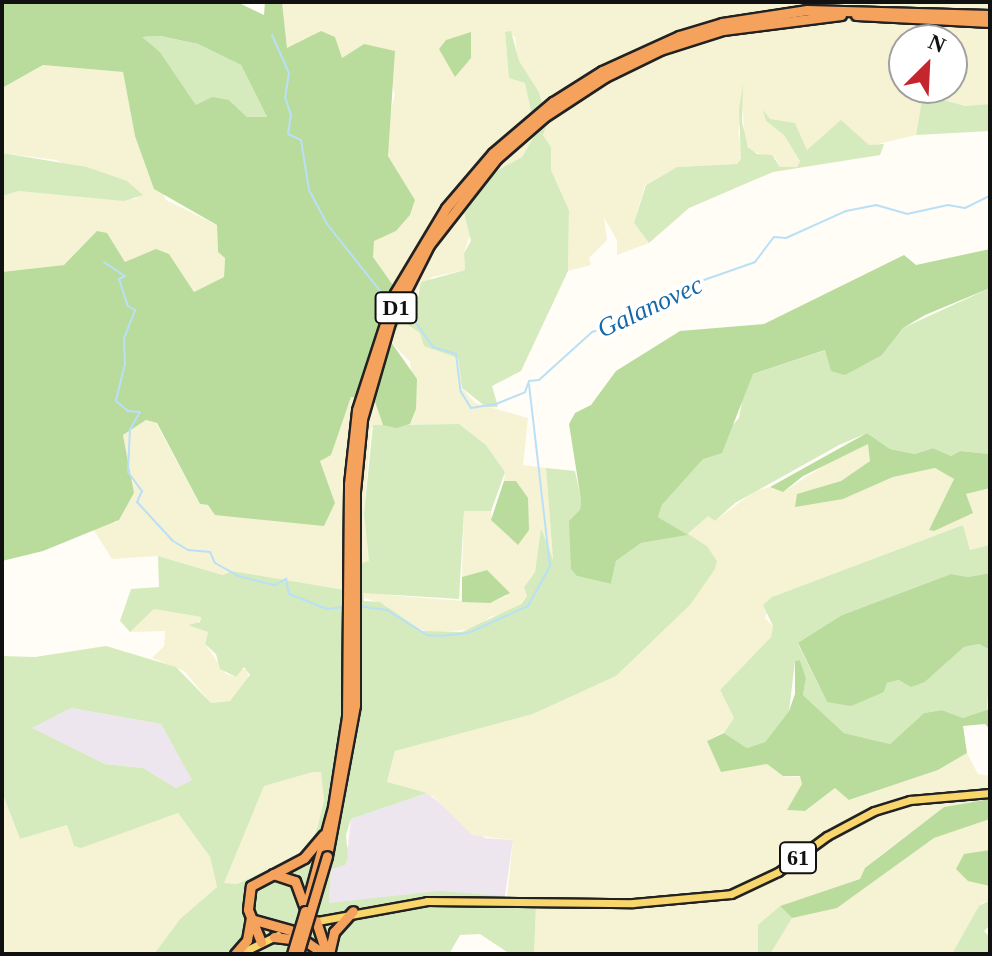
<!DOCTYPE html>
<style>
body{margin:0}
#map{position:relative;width:992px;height:956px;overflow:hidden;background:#fffdf5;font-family:Georgia,serif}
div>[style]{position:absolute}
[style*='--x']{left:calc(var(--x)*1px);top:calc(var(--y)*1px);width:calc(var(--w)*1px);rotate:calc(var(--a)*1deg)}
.industrial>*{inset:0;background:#eee6ef}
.farmland>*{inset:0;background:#f6f3d4}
.green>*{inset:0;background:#d5ebbd}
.forest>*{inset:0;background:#b9dc9c}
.stream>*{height:2px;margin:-1px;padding:0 1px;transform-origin:1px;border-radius:1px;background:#b9e0f7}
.roads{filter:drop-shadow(2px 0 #222) drop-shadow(-2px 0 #222) drop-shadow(0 2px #222) drop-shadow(0 -2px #222)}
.major>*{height:7px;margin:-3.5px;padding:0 3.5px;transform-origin:3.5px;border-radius:3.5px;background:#f9d66b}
.highway>*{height:9px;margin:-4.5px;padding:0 4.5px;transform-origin:4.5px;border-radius:4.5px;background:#f5a25d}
.bridges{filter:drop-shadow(2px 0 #222) drop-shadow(-2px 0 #222) drop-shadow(0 2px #222) drop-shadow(0 -2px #222)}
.highway-bridge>*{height:9px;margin:-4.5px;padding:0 4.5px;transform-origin:4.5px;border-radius:4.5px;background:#f5a25d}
span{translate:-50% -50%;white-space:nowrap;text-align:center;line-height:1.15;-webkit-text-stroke:8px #fff;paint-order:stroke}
.shield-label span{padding:2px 6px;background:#fff;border:2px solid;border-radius:6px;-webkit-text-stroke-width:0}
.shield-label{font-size:22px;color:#111;font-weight:700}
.water-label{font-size:26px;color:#1768a6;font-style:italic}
.frame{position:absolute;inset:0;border:4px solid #111;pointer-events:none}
.north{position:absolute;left:888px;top:24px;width:80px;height:80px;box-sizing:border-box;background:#fff;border:2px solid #a0a0a0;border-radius:50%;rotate:24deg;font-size:22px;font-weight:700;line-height:32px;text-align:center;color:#111}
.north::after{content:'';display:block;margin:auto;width:28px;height:36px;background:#c4262e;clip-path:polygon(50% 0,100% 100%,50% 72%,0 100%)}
</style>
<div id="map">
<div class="industrial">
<i style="clip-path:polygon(71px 708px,161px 724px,193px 780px,176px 788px,143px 768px,105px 764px,31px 728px)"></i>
<i style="clip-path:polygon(427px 793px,485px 838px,513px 840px,505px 896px,329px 903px,331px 868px,348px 846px,351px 819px)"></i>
</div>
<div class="farmland">
<i style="clip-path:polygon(evenodd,282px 2px,990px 2px,990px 104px,965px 106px,923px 94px,916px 135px,869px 146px,838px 125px,807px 151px,789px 123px,766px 121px,785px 135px,800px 161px,797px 167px,780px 167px,776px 159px,751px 151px,744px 137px,743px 108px,738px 132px,743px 152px,737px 164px,677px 167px,645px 185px,634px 223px,649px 243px,617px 255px,617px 240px,604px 218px,607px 240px,589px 258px,591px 265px,568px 271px,569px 210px,551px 170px,551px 147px,543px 135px,548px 120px,539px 91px,518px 61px,515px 37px,505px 32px,509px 77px,526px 83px,536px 133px,522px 157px,493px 173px,464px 252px,465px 270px,432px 277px,418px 290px,417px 304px,407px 305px,373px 257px,373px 241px,396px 231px,410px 215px,415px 200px,388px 156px,387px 127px,395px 94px,380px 50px,364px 44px,342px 58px,287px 49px,282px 2px,904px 40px,952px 40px,952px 88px,904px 88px,904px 40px)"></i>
<i style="clip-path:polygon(43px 65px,123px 72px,135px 136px,166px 200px,217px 225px,218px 252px,225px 257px,224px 277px,194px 292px,169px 254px,125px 262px,107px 233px,64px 265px,2px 272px,2px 196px,19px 191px,139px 199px,56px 160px,2px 153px,2px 88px)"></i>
<i style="clip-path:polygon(399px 319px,458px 358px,462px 388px,475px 403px,528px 418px,523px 465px,546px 468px,553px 562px,541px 528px,535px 572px,524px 586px,527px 596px,514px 610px,490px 617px,475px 629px,429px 633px,400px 620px,386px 605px,344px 591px,232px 571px,224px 575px,158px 556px,112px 559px,93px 529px,108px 520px,116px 523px,134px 494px,123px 435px,146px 420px,156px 423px,200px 504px,324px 526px,335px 503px,320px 461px,331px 454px,351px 397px,375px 402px,383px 425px,371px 428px,364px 514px,369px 561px,387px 595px,489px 603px,507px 596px,487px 570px,462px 577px,464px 510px,491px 511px,492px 520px,516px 481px,504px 481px,505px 472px,486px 445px,458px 424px,410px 424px,416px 409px,410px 362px,391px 342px)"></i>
<i style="clip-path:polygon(869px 444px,870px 461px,841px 481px,798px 494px,799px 501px,843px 499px,893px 477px,935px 468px,954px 479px,930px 529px,965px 494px,990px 488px,990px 545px,970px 550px,963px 525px,772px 597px,765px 618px,773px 626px,771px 637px,720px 690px,734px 718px,733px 727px,707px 741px,767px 764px,783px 776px,801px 777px,802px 784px,788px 810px,805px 811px,835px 788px,850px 800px,938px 770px,967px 753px,978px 774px,990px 776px,990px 799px,944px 807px,877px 858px,860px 879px,780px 906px,758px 926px,758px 954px,534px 954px,536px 907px,506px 906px,513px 840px,472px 835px,433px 796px,387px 783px,395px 751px,533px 714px,616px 676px,690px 605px,717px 561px,707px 546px,688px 535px,708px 515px,715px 521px,755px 491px,770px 487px,783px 492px,847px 451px)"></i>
<i style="clip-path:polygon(154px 609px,201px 617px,196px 627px,208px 632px,205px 644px,226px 674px,236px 677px,239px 668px,247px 670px,249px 680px,230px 701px,211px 703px,184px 671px,152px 658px,164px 646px,165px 631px,130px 632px)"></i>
<i style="clip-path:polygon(313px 772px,322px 772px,324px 800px,314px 841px,295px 857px,237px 884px,223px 883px,264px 786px)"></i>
<i style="clip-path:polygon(2px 792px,20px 839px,67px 825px,74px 846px,80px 847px,178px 813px,210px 857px,217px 887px,180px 919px,154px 954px,2px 954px)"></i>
<i style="clip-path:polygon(990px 819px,990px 900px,982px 903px,952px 954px,770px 954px,781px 929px,795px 915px,837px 908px,934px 838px)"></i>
</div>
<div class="green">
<i style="clip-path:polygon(511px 31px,519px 61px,539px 92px,548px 121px,543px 135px,551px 147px,551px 170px,569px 210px,568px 271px,521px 371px,492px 386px,498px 407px,486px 407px,462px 388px,458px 358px,424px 346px,420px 333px,399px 319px,407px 305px,417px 303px,421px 282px,465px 270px,464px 253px,471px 241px,464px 212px,493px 173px,522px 157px,536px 133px,525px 83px,509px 78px,505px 32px)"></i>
<i style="clip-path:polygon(159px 36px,198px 44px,241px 65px,267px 117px,247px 117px,229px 100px,196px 105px,160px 52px,141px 37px)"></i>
<i style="clip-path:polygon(743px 84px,742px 122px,748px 147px,757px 154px,772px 155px,780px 167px,797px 167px,800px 161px,784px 135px,766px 121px,763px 110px,770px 119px,795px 123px,807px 150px,841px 120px,869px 145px,884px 144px,880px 155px,773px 172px,689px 208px,649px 243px,634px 223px,646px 185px,677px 167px,737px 164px,741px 158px,739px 110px)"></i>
<i style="clip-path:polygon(923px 94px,965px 106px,990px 104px,990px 131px,916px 135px)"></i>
<i style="clip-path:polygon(2px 153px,87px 167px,127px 181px,143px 195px,124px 201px,19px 191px,2px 196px)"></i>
<i style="clip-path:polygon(evenodd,990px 288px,990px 454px,960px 451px,951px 456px,933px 448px,915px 454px,890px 449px,867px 433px,839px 445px,735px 503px,715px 521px,708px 516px,688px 534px,707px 546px,717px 561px,715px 569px,690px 605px,616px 676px,533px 714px,395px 751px,387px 782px,427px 793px,351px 819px,346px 835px,348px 858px,345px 865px,331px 869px,329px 903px,439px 891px,505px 896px,506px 906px,536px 906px,534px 954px,510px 954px,480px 934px,460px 935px,449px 954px,154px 954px,180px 919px,217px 887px,210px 857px,178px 813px,81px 848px,74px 846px,67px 825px,20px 839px,2px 792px,2px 656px,35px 657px,106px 646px,176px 667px,211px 703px,230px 701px,250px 675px,244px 667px,236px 677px,220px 669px,216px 654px,205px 644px,208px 632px,188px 625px,200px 622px,201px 617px,154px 609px,130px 632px,120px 621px,131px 589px,159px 587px,158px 556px,223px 575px,232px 571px,362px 593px,362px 563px,369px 561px,364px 514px,373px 425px,459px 424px,486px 445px,505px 472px,491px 511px,464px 511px,459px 599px,363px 593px,364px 601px,380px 602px,422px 631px,462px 632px,521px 604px,527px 596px,524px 587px,535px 572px,541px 528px,553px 560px,546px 468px,575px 471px,581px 499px,577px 576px,611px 584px,616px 561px,641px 543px,687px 535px,658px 517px,662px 505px,739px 418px,745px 385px,753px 374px,826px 350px,882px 355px,903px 328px,990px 288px,71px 708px,161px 724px,192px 780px,176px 788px,143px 768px,105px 764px,32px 728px,71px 708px,990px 288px,313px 772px,321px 772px,324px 800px,314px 841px,295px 857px,237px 884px,224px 883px,264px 786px,313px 772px)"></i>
<i style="clip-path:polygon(963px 525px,970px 550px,990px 545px,990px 573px,968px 577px,951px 574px,842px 615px,798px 644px,827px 702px,884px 692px,887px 683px,899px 680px,925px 682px,964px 647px,979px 644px,990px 650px,987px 713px,963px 718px,942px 710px,924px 713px,890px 744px,844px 733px,803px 695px,806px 678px,800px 660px,795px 661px,789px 711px,765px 742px,747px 748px,724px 733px,734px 718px,720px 690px,771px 637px,773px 626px,763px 605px,772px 597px)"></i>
<i style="clip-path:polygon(990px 900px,990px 925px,984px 931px,990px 937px,990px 954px,952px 954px,979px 906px)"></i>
<i style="clip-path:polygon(780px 906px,792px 918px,770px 954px,758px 954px,758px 925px)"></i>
</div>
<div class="forest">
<i style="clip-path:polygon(evenodd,2px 2px,237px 2px,264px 15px,265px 2px,282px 2px,287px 48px,321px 31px,335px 37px,342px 58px,364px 44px,395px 51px,388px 156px,415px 200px,410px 215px,396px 231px,374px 241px,373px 257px,407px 305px,391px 342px,417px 379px,416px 409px,410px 424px,396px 428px,383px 425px,375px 402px,351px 397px,331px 455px,320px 461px,335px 503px,324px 526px,215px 515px,208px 505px,200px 504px,157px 423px,146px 420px,123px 435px,134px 493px,119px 520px,43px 551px,2px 561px,2px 272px,64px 265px,97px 231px,107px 233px,125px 262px,156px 249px,169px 254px,194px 292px,224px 277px,225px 258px,218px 252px,217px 225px,154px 189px,135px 136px,123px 72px,43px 65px,2px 88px,2px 2px,160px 36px,198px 44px,241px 65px,267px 117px,247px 117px,229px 100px,212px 97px,196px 105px,160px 52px,142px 37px,160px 36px)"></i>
<i style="clip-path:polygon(471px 32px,471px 58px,455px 77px,439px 49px,446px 40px)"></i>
<i style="clip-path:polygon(990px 249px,990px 288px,925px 315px,903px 328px,882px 355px,845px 375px,831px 371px,825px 350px,753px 374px,722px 453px,703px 459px,662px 505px,658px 517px,688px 535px,641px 543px,616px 561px,611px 584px,577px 576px,571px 569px,569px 521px,580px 510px,581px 500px,569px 424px,575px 413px,591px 405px,616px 371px,680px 331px,764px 324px,904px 255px,916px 265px)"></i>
<i style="clip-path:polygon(867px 433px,890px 449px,915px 454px,933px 448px,951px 456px,960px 451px,990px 454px,990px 488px,966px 494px,973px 513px,934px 531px,929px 530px,954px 479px,935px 468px,893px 477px,843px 499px,795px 507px,797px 494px,841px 481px,870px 461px,868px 444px,803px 476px,783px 492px,770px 487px)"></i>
<i style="clip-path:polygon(504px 481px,516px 481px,528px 498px,529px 530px,518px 545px,491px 520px)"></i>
<i style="clip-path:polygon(487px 570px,510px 593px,490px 603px,462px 602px,462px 577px)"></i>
<i style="clip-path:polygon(990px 573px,990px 650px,979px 644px,964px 647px,925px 682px,911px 687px,899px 680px,887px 683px,884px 692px,851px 706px,827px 702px,798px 643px,842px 615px,951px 574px,968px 577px)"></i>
<i style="clip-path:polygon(800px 660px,806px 678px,803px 695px,844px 733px,890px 744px,924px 713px,942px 710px,963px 718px,990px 709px,990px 729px,985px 724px,963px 726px,967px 753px,938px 770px,849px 800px,835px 788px,805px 811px,787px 810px,802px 784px,800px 776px,783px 776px,767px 764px,721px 772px,707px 741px,724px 733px,747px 748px,765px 742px,789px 711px,795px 694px,795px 661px)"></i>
<i style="clip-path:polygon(990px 799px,990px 819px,934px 838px,837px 908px,792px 918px,780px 906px,860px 879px,865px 868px,944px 807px)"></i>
<i style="clip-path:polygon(990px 850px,990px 886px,968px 881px,956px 869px,964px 854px)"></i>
</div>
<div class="stream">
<i style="--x:272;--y:35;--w:42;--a:65.9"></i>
<i style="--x:289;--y:73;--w:24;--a:99"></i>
<i style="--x:285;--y:97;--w:19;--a:72"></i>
<i style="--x:291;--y:115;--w:19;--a:99"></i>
<i style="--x:288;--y:134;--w:14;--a:25"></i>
<i style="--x:301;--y:140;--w:51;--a:80.9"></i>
<i style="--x:309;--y:190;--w:38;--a:62"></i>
<i style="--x:327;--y:224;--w:100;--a:51.5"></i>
<i style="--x:104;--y:262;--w:25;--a:34"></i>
<i style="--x:125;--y:276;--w:7;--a:153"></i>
<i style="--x:119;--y:279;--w:28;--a:72"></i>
<i style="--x:128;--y:306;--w:8;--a:30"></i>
<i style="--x:135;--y:310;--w:30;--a:111"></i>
<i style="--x:124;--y:338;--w:26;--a:88"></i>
<i style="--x:125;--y:364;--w:38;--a:104"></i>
<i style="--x:116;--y:401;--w:16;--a:40"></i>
<i style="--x:128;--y:411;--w:12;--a:5"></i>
<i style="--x:140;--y:412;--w:20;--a:120"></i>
<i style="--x:130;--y:429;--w:43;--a:92.7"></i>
<i style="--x:128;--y:472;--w:24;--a:54"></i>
<i style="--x:142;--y:491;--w:12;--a:114"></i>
<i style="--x:137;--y:502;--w:53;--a:47.3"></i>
<i style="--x:173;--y:541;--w:17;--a:31"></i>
<i style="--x:188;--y:550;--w:22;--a:5"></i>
<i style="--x:210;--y:552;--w:12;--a:66"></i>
<i style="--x:215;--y:563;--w:26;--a:29"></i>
<i style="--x:238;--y:576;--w:38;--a:14"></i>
<i style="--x:275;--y:585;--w:13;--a:-29"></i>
<i style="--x:286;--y:579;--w:15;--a:79"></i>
<i style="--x:289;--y:594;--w:41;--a:21.5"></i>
<i style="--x:327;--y:609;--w:17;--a:-7"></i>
<i style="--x:399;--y:312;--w:10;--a:6"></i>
<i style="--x:409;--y:313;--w:42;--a:54.8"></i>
<i style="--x:433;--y:347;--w:24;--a:17"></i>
<i style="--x:456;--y:354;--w:38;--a:83"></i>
<i style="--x:461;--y:392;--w:19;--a:58"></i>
<i style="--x:471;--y:408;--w:25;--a:-9"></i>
<i style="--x:496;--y:404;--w:31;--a:-22"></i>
<i style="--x:525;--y:392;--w:12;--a:-70"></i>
<i style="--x:529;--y:381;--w:10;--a:-6"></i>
<i style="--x:539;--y:380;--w:72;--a:-42.2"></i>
<i style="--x:592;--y:332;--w:41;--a:-17.1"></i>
<i style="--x:631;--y:320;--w:39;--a:-40"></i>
<i style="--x:661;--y:295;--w:100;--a:-19.3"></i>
<i style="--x:755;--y:262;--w:31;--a:-53"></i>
<i style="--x:774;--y:237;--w:12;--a:5"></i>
<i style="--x:786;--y:238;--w:66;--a:-24.2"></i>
<i style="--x:846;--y:211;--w:31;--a:-11"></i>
<i style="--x:876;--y:205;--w:32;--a:16"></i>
<i style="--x:907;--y:214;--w:42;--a:-12.4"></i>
<i style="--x:948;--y:205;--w:17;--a:10"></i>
<i style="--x:965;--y:208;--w:28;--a:-26"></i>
<i style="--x:358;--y:606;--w:29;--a:8"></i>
<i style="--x:387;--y:610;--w:47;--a:32"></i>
<i style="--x:427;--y:635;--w:13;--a:4"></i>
<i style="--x:440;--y:636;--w:28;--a:-6"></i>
<i style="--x:468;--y:633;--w:66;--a:-24.2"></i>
<i style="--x:528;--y:606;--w:46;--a:-61.2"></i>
<i style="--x:550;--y:566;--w:183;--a:-96.6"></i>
</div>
<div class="roads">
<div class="major">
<i style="--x:312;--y:922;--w:117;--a:-10.3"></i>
<i style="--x:427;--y:901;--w:206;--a:0.6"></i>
<i style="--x:633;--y:903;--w:98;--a:-5.2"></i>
<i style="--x:731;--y:894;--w:52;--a:-25.1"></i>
<i style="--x:778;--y:872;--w:61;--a:-36.3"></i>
<i style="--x:827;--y:836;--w:53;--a:-28"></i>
<i style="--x:874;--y:811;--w:38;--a:-17"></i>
<i style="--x:910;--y:800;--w:80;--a:-5"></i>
<i style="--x:239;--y:954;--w:43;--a:-26"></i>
</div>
<div class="highway">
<i style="--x:856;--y:15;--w:134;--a:3"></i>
<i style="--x:327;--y:856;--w:154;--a:-79.5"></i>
<i style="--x:355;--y:705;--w:214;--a:-90"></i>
<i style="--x:355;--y:491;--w:72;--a:-84.4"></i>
<i style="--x:362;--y:419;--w:101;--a:-73.9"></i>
<i style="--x:390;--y:322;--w:86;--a:-63.1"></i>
<i style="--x:429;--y:245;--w:110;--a:-52"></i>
<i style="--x:497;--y:158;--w:62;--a:-41.1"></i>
<i style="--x:544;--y:117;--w:73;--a:-33.3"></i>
<i style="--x:605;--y:77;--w:61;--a:-26.1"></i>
<i style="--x:660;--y:50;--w:66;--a:-17.6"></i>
<i style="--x:723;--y:30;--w:119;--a:-7.2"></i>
<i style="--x:273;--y:874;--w:23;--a:18"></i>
<i style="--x:295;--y:881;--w:29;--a:70"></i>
<i style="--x:305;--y:911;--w:108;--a:-74.9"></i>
<i style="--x:333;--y:807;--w:91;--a:-81.2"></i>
<i style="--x:347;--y:717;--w:233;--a:-89.5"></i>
<i style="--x:349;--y:484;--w:74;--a:-83.8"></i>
<i style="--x:357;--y:410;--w:123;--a:-72"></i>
<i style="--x:395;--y:293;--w:99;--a:-59"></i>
<i style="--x:446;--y:208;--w:72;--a:-49.5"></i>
<i style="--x:493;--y:153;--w:79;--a:-40.4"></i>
<i style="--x:553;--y:102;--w:58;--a:-32.3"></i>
<i style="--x:602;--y:71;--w:85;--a:-24.4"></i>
<i style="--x:679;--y:36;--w:45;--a:-16.8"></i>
<i style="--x:722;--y:23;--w:86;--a:-8.7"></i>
<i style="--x:807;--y:10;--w:183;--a:1.6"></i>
<i style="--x:251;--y:919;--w:41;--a:15.8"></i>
<i style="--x:316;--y:921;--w:35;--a:72"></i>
<i style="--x:274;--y:937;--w:31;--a:7"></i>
<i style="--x:305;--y:941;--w:23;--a:34"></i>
<i style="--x:261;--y:942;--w:35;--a:-112"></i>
<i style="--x:248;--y:909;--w:23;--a:-83"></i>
<i style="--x:251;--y:886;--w:60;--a:-27.8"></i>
<i style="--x:304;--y:858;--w:30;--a:-50"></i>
<i style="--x:235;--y:954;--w:18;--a:-49"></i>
<i style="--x:247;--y:940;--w:22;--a:-80"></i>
<i style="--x:329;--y:954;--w:23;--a:-77"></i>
<i style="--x:334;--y:932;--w:28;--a:-48"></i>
</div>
</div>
<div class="bridges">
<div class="highway-bridge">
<i style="--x:292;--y:954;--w:45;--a:-73.2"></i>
<i style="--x:298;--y:954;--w:102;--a:-73.5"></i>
</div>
</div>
<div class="shield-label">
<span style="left:396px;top:308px">D1</span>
<span style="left:798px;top:858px">61</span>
</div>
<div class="water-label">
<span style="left:650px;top:307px;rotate:-25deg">Galanovec</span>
</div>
<div class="frame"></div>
<div class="north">N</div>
</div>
